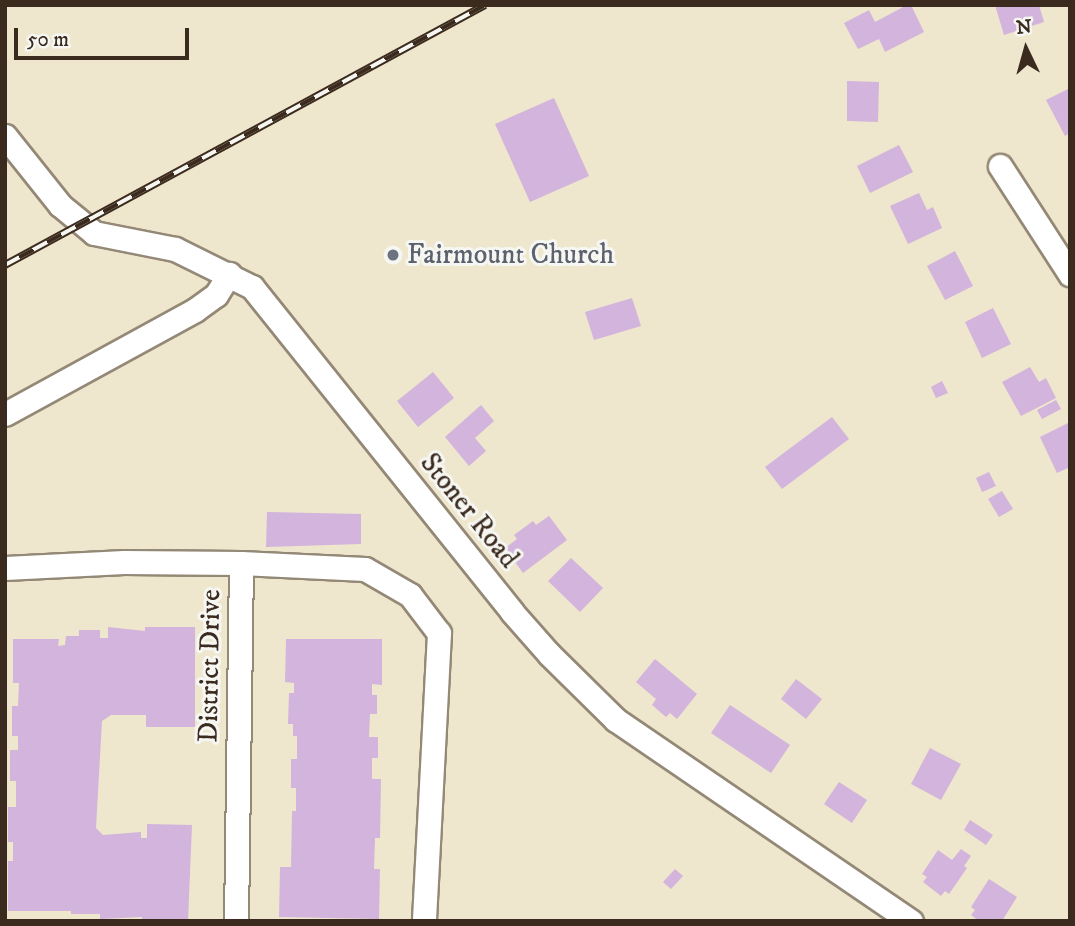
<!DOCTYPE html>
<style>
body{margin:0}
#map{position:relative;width:1075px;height:926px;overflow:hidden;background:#eee6cd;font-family:"IM FELL DW Pica",serif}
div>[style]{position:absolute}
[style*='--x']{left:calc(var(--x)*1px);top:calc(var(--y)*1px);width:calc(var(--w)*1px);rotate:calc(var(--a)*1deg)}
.building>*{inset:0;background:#d2b4dc}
.roads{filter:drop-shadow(2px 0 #948876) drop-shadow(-2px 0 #948876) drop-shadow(0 2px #948876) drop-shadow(0 -2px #948876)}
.minor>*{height:23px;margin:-11.5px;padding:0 11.5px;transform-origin:11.5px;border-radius:11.5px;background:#fff}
.rail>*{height:8px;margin-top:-4px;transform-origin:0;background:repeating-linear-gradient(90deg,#f6f6f2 0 16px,#3b2a1e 0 32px);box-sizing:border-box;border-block:2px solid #3b2a1e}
.dots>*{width:19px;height:19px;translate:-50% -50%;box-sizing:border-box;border:4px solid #f6f6f2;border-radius:50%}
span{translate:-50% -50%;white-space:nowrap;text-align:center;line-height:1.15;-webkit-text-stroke:6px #f6f6f2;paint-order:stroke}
.worship-label{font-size:28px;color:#5b616d}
.left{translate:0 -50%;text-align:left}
.street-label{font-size:28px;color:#3b2a1e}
.frame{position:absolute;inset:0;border:7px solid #3b2a1e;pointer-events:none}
.north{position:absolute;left:991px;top:14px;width:70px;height:70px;-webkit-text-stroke:5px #f6f6f2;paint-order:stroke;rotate:355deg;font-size:19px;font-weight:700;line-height:28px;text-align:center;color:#3b2a1e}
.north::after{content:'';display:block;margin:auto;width:24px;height:32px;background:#3b2a1e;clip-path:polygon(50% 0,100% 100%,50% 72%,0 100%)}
.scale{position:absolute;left:14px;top:28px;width:175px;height:32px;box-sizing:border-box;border:4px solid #3b2a1e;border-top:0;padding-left:9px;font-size:21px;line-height:24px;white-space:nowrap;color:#3b2a1e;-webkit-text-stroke:5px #f6f6f2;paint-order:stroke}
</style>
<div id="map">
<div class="building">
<i style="clip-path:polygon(907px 5px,911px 5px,924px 32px,885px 52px,879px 39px,858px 49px,844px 23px,869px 10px,875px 22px)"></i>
<i style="clip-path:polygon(995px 5px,1039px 5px,1044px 22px,1004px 35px)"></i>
<i style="clip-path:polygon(847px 81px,879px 82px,878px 122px,847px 121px)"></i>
<i style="clip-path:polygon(1070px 88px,1070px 133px,1065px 136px,1046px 100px)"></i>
<i style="clip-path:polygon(554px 98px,589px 176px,530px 202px,495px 124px)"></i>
<i style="clip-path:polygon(899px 145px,913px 172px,870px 193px,857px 166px)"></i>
<i style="clip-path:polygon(919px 193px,927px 210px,933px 207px,942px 228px,908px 244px,890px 206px)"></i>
<i style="clip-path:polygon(955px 251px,973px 286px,945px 300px,927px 266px)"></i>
<i style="clip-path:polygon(632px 298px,641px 326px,594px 340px,585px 312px)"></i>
<i style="clip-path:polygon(993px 308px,1011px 344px,982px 358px,965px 322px)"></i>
<i style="clip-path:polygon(1030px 367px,1039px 382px,1046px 378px,1056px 398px,1021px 416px,1002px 382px)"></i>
<i style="clip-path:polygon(433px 372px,454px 398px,418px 427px,397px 401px)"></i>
<i style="clip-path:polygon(942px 381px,948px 393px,936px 398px,931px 387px)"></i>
<i style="clip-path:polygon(1056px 400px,1061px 409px,1042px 419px,1037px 410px)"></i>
<i style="clip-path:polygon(481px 405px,494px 421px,475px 438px,486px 451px,469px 466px,445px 437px)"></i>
<i style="clip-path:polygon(832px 417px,849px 439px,782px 489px,765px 467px)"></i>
<i style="clip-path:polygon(1068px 423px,1070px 467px,1057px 473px,1040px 437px)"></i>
<i style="clip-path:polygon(989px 472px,996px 486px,982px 492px,976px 478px)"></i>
<i style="clip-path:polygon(1002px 491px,1013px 509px,999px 517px,988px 499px)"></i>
<i style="clip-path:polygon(267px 512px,361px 514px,361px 544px,266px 547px)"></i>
<i style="clip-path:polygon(549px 516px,567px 540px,523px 573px,505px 548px,517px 539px,514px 535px,533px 521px,536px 525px)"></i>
<i style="clip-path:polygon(571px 558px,603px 588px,580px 612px,548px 581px)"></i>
<i style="clip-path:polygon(108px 627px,145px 631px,145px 627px,195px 627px,195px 727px,146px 727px,146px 715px,111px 715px,102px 721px,96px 828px,103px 835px,141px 832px,141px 838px,147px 838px,147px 824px,192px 825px,188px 921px,142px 920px,142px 917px,100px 919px,100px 914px,71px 914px,71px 911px,8px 911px,8px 861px,13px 861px,13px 842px,8px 842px,8px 807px,16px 807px,16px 781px,10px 781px,10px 750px,18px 750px,18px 736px,12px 736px,12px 706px,18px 706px,19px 683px,13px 683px,13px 639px,59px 639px,58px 646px,65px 645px,66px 636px,79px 636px,79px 630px,100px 630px,100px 638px,108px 638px)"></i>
<i style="clip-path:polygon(286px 639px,382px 639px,382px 685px,372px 684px,372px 695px,377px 695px,377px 714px,370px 714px,369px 737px,378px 737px,378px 758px,372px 758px,372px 779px,381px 779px,380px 838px,375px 838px,374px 869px,380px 869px,379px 919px,279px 917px,280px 867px,291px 867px,292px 811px,296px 811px,296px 788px,291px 788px,291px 759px,297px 759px,297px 736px,293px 736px,293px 724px,288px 724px,289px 693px,294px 693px,294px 683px,285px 682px)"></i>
<i style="clip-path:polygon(655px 659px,697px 694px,677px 719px,670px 713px,666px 717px,652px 705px,656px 699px,636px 682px)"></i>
<i style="clip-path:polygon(796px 679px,822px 699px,806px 719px,781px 699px)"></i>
<i style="clip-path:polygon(730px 705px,790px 745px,771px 773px,711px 733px)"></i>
<i style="clip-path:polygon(930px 748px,961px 764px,941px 800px,911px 784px)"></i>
<i style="clip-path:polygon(839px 782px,867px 800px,852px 823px,824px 804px)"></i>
<i style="clip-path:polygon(970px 820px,993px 835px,986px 845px,964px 830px)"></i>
<i style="clip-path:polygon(961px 849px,971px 856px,964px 866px,967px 868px,949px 894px,945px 891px,941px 896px,923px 882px,927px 877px,922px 874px,938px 850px,952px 860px)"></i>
<i style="clip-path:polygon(675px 869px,683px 876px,671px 889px,663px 882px)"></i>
<i style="clip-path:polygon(989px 879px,1017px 897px,1002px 921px,979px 921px,971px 915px,975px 910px,971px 907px)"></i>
</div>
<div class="roads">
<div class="minor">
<i style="--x:5;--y:136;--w:88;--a:51.4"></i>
<i style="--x:60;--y:205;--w:44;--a:39.5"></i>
<i style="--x:94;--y:233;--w:83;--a:11.2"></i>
<i style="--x:175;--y:249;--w:86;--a:26.3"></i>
<i style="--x:252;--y:287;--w:416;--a:51.3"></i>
<i style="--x:512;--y:612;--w:56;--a:48.6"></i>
<i style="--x:549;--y:654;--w:94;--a:44.6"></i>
<i style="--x:616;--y:720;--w:357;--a:34.3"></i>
<i style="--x:1000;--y:166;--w:129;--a:57.1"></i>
<i style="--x:5;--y:414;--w:217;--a:-28.7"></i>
<i style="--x:195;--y:310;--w:26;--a:-36"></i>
<i style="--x:216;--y:295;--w:25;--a:-58"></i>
<i style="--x:241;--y:563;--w:124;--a:2.8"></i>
<i style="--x:365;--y:569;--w:52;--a:30"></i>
<i style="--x:410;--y:595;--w:48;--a:52.7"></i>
<i style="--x:439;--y:633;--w:288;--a:93"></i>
<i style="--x:5;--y:568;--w:119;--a:-2.9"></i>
<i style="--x:124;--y:562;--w:117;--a:0.5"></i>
<i style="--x:241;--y:563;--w:358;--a:90.8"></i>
</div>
</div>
<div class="rail">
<i style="--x:5;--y:265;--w:546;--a:-28.44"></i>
</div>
<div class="dots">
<i style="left:393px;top:255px;background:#6b7280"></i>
</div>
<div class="worship-label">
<span class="left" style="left:407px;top:255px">Fairmount Church</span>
</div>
<div class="street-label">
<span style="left:469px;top:511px;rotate:51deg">Stoner Road</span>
<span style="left:210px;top:666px;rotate:-89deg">District Drive</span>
</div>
<div class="frame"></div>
<div class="north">N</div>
<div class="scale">50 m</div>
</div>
